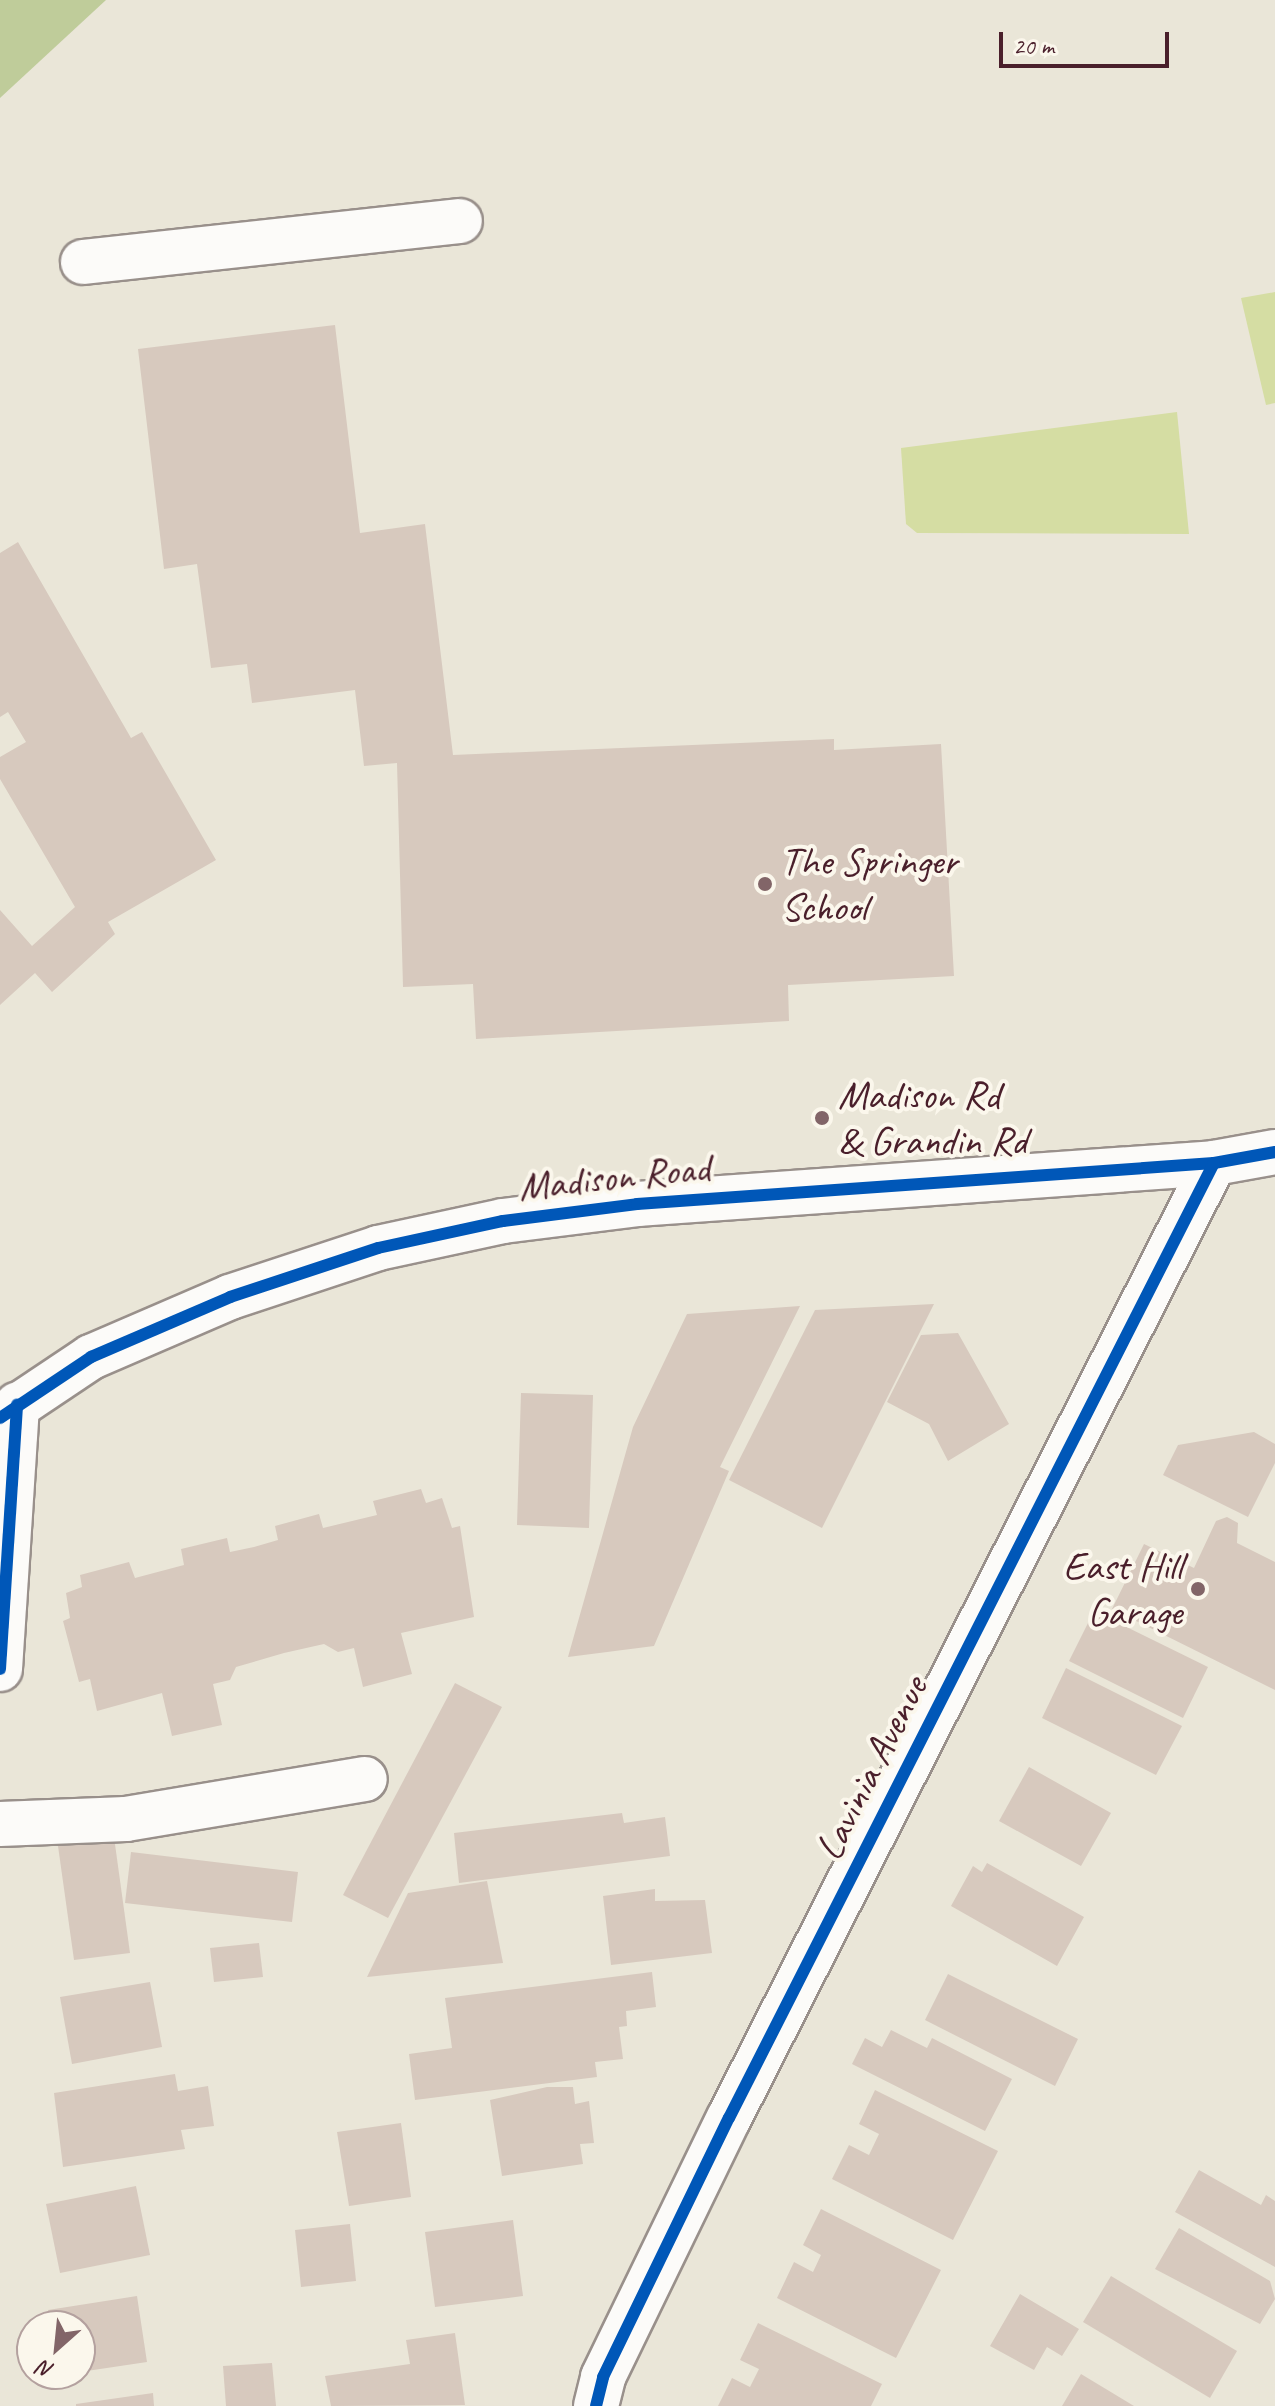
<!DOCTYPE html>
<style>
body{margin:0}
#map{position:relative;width:1275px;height:2406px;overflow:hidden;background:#eae6d8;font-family:Caveat,sans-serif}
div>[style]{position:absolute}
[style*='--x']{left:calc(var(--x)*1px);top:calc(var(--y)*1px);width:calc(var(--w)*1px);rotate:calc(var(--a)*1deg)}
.green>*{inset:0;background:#d5dda3}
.forest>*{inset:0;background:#bfcc9a}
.building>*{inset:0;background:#d7c9be}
.roads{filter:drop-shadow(2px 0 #99908b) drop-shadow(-2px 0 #99908b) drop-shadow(0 2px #99908b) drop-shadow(0 -2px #99908b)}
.minor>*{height:44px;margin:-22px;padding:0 22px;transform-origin:22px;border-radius:22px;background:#fcfbf9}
.major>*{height:44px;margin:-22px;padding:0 22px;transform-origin:22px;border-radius:22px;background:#fcfbf9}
.cycleway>*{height:12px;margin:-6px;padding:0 6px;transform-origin:6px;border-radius:6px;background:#0057b8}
.dots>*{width:22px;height:22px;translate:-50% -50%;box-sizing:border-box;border:4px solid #fbf7ec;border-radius:50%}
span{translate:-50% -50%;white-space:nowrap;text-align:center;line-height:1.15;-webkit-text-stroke:8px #fbf7ec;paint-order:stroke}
.poi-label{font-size:40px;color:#4a1f2b}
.left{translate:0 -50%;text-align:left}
.right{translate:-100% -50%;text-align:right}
.street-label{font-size:40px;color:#4a1f2b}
.north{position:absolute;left:16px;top:2310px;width:80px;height:80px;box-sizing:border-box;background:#fbf7ec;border:2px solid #b4a19f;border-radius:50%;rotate:207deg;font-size:22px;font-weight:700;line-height:32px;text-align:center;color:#4a1f2b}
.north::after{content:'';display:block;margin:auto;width:28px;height:36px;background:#826568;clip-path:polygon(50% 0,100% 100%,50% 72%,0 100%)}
.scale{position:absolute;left:999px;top:32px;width:170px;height:36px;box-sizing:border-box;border:4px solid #4a1f2b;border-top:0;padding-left:10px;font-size:24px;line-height:28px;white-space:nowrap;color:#4a1f2b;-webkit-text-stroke:6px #fbf7ec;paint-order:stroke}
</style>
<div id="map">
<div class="green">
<i style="clip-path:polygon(1275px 292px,1275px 403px,1266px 405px,1241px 298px)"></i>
<i style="clip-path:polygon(1177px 412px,1189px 534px,917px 533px,906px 524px,901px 448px)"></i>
</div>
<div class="forest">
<i style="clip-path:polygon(0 0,106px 0,0 98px)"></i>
</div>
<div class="building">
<i style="clip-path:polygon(335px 325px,360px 533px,425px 524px,453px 755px,834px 739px,834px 750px,941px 744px,954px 976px,788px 985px,789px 1021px,476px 1039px,473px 984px,403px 987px,397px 763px,364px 766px,355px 690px,252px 703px,247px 664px,211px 668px,197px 564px,164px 569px,138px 349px)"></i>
<i style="clip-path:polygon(18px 542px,131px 738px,142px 732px,216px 860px,108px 922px,115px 934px,52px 992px,35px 973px,0 1005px,0 910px,32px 946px,75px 907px,0 779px,0 757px,26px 742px,8px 712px,0 717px,0 553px)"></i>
<i style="clip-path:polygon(934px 1304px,822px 1528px,729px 1480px,815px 1310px)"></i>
<i style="clip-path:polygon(800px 1306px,720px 1467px,729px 1471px,654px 1646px,568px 1657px,633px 1427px,687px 1314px)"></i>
<i style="clip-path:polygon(958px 1333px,1009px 1424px,948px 1461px,929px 1424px,887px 1402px,921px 1335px)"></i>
<i style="clip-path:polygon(521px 1393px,593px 1395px,589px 1528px,517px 1525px)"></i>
<i style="clip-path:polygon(1254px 1432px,1275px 1444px,1275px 1463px,1248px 1517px,1163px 1475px,1178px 1445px)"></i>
<i style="clip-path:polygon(421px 1489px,426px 1503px,442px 1498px,452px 1528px,460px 1526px,474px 1617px,401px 1633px,412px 1674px,363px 1687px,354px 1648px,338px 1652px,324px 1644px,284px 1653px,236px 1667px,230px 1680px,213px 1684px,222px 1725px,172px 1736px,162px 1693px,97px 1711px,90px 1679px,79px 1682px,63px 1621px,70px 1618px,66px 1593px,82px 1587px,80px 1575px,129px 1562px,135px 1578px,184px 1565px,181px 1549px,227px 1538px,230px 1552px,254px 1547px,278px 1540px,275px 1526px,319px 1514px,323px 1528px,377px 1515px,373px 1501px)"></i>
<i style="clip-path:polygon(1227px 1517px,1238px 1523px,1237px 1543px,1275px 1562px,1275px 1690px,1112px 1609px,1144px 1544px,1194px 1568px,1216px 1521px)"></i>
<i style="clip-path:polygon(1094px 1611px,1208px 1667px,1183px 1718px,1069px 1661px)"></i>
<i style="clip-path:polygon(1066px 1668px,1182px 1726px,1156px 1775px,1042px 1718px)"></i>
<i style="clip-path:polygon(455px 1683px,502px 1707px,388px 1918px,343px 1895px)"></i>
<i style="clip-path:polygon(1029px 1767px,1111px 1813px,1081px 1866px,999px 1821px)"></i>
<i style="clip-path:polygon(622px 1813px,624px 1823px,665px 1817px,670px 1856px,459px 1883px,454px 1833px)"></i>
<i style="clip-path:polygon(114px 1837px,130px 1953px,74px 1960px,58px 1846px)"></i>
<i style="clip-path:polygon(131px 1852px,298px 1872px,292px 1922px,125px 1903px)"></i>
<i style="clip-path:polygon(987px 1863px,1084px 1917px,1057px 1966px,951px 1906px,973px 1866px,982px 1872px)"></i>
<i style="clip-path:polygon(487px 1881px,503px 1963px,367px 1977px,408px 1893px)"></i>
<i style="clip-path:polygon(655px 1889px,655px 1901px,705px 1900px,712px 1953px,611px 1965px,603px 1896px)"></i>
<i style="clip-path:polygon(259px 1943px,263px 1977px,214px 1982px,210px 1948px)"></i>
<i style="clip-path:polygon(652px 1972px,656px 2007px,626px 2011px,627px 2026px,619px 2027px,623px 2059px,595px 2062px,597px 2077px,415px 2100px,409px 2054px,452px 2048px,445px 1998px)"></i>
<i style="clip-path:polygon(948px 1974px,1078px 2039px,1055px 2086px,925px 2020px)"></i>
<i style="clip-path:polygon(150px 1982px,162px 2047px,72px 2064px,60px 1997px)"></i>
<i style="clip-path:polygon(891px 2030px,927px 2048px,932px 2038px,1012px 2079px,985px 2131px,852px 2064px,865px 2038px,882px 2047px)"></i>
<i style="clip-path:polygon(175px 2074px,178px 2091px,208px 2086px,214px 2126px,181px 2130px,185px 2149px,63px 2167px,54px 2093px)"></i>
<i style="clip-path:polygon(547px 2087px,573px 2087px,575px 2104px,589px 2101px,594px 2143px,580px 2144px,583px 2164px,502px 2176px,490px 2100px)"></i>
<i style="clip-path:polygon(875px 2090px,998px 2151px,953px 2240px,832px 2179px,849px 2145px,869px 2155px,879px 2134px,859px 2124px)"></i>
<i style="clip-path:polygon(401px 2123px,411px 2197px,349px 2206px,337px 2132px)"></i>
<i style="clip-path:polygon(1199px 2170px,1261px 2205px,1266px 2195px,1275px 2201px,1275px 2267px,1175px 2212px)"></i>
<i style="clip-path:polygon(136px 2186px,150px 2255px,60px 2273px,46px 2204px)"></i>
<i style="clip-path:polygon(821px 2209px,941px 2270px,896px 2358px,777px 2298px,794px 2262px,813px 2272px,821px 2255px,803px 2245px)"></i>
<i style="clip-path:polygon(513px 2220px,523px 2296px,435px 2307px,425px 2232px)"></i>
<i style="clip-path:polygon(350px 2224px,356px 2281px,301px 2287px,295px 2230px)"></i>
<i style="clip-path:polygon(1179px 2228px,1270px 2281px,1275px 2299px,1260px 2324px,1155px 2269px)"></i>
<i style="clip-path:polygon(1111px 2276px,1237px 2351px,1210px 2398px,1083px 2322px)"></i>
<i style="clip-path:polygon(1020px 2294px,1079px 2329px,1062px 2356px,1047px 2347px,1034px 2370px,990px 2346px)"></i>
<i style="clip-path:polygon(137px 2296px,147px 2362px,80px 2372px,80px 2326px,51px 2326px,48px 2310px)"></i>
<i style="clip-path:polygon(758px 2323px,882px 2384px,871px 2406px,718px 2406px,732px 2378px,750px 2387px,759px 2369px,740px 2360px)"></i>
<i style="clip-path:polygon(455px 2333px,465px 2405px,331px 2406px,325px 2376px,410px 2364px,406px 2340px)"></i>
<i style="clip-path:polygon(272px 2363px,276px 2406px,226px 2406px,223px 2366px)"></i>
<i style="clip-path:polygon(1081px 2374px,1134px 2406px,1062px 2406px)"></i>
<i style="clip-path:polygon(153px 2393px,154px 2406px,76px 2406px,76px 2404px)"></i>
</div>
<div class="roads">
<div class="minor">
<i style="--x:83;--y:262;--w:379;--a:-6.2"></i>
<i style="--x:0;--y:1669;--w:265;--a:-86.3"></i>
<i style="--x:0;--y:1824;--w:126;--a:-2.3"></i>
<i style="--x:126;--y:1819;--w:242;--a:-9.5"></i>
<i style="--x:596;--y:2406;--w:30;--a:-76"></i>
<i style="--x:603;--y:2377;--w:288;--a:-64.1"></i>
<i style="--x:729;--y:2118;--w:1071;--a:-63.08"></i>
</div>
<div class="major">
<i style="--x:0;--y:1418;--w:110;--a:-33.8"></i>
<i style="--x:91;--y:1357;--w:151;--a:-23.3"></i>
<i style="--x:230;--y:1297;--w:156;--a:-18.3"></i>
<i style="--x:378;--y:1248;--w:128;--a:-12.2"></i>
<i style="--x:503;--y:1221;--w:135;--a:-7.2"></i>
<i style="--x:637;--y:1204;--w:578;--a:-4.06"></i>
<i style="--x:1214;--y:1163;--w:62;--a:-10.2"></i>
</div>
</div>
<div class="cycleway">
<i style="--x:0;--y:1418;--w:110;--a:-33.8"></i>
<i style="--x:91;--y:1357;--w:151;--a:-23.3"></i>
<i style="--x:230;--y:1297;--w:156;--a:-18.3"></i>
<i style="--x:378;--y:1248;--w:128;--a:-12.2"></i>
<i style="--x:503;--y:1221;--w:135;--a:-7.2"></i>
<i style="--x:637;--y:1204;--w:578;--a:-4.06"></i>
<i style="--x:1214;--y:1163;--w:62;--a:-10.2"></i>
<i style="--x:0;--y:1669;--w:265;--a:-86.3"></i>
<i style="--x:596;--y:2406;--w:30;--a:-76"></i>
<i style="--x:603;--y:2377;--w:288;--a:-64.1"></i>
<i style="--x:729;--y:2118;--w:1071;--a:-63.08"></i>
</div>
<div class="dots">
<i style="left:765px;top:884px;background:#826568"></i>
<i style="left:822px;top:1118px;background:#826568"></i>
<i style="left:1198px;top:1589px;background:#826568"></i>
</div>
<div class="poi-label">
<span class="left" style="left:781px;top:884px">The Springer<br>School</span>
<span class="left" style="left:838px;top:1118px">Madison Rd<br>&amp; Grandin Rd</span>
<span class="right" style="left:1182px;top:1589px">East Hill<br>Garage</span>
</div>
<div class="street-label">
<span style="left:614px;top:1177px;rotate:-6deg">Madison Road</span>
<span style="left:871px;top:1768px;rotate:-63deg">Lavinia Avenue</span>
</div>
<div class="north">N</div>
<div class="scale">20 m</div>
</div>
